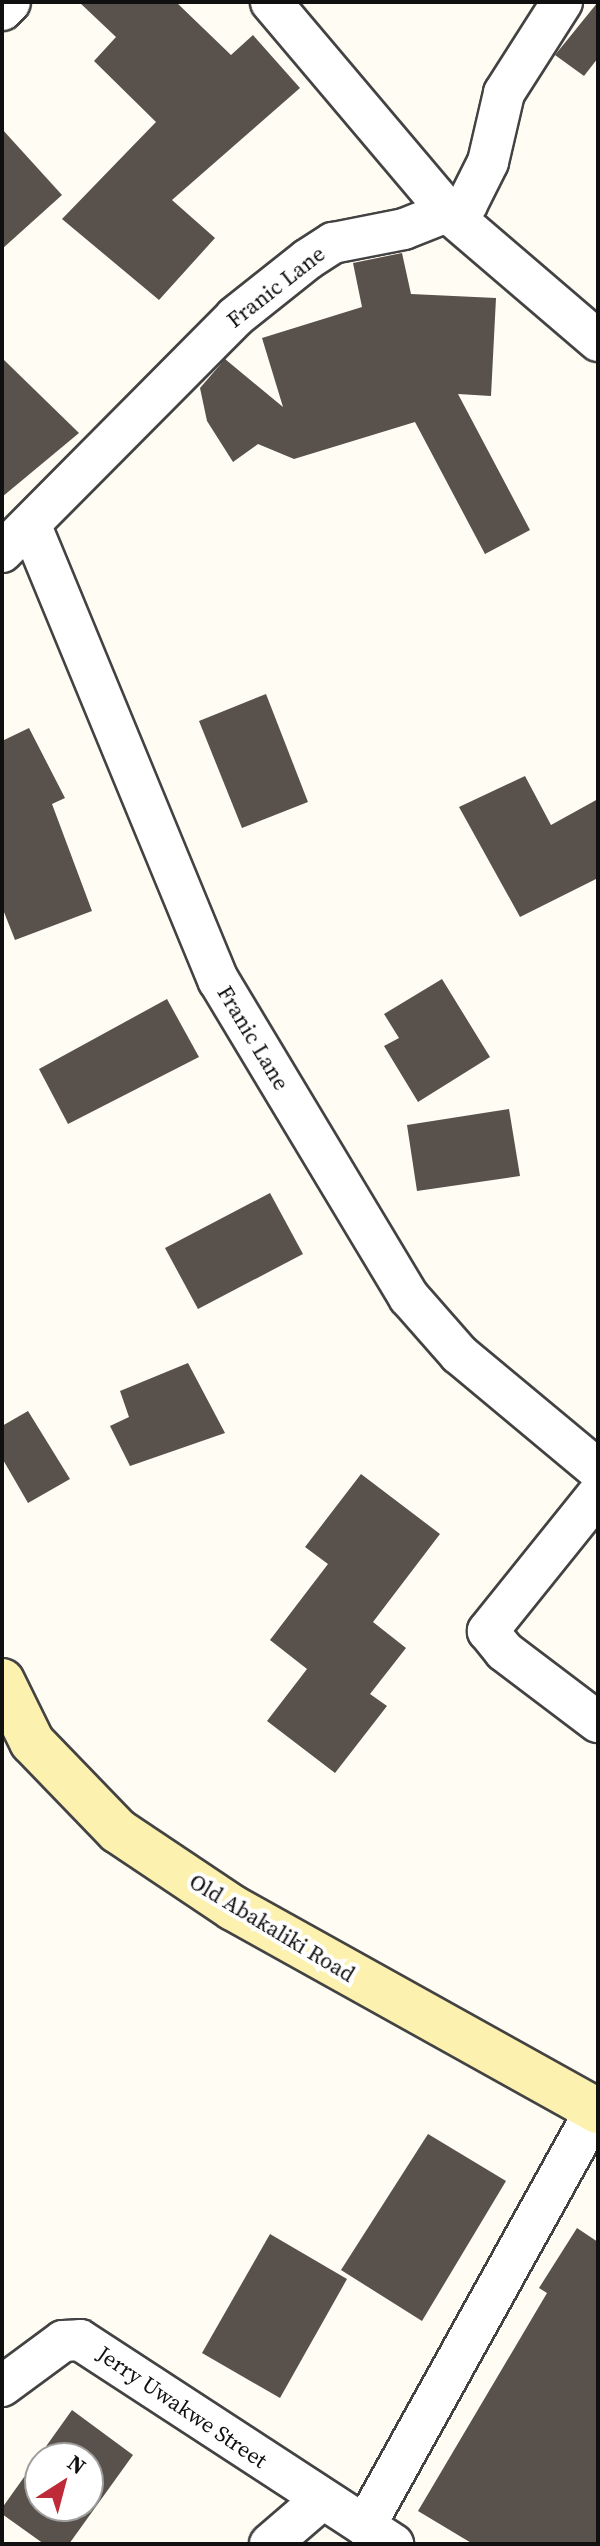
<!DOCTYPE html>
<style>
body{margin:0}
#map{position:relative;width:600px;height:2546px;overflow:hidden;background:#fffcf3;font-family:"Source Serif 4",serif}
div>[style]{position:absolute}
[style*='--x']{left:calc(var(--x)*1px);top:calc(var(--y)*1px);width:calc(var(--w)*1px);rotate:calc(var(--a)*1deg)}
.building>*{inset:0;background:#59514c}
.roads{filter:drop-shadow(2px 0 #434343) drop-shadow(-2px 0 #434343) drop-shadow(0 2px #434343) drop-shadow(0 -2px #434343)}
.street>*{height:40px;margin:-20px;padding:0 20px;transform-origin:20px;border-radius:20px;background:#fff}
.secondary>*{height:44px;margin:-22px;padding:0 22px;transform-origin:22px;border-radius:22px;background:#fdf1b0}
span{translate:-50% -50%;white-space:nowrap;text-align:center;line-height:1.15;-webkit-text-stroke:8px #fff;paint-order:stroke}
.street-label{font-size:22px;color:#101010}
.frame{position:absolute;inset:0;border:4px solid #101010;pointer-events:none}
.north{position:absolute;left:24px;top:2442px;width:80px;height:80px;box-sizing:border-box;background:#fff;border:2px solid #9f9f9f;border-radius:50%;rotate:36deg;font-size:22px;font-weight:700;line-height:32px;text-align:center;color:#101010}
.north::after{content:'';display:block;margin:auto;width:28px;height:36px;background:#be2a37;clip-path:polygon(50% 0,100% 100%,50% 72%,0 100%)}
</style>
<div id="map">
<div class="building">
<i style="clip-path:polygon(79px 2px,176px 2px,231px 55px,253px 35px,300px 88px,172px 200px,215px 238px,159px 300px,62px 219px,156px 122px,94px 61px,116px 37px)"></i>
<i style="clip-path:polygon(598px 2px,598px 58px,584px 76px,555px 55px)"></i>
<i style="clip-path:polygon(2px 129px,62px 195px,2px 249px)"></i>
<i style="clip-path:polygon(402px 253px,411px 294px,496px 298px,491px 396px,458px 394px,530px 530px,485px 554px,415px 422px,294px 459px,258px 444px,233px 462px,207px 421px,200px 388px,225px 359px,283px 407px,262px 338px,362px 307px,353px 263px)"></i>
<i style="clip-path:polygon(2px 358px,79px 433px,2px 497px)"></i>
<i style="clip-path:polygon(266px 694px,308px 802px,242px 828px,199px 721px)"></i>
<i style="clip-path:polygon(29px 728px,65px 798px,52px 804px,92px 911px,15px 940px,2px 907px,2px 741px)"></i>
<i style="clip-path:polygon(525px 776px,551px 825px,598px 799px,598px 878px,520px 917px,459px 807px)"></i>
<i style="clip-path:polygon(442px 979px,490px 1057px,418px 1102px,384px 1046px,399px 1038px,384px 1014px)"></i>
<i style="clip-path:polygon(167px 999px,199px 1057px,68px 1124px,39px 1069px)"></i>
<i style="clip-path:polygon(509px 1109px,520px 1176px,417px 1191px,407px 1125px)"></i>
<i style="clip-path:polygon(270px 1193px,303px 1254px,198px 1309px,165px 1248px)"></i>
<i style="clip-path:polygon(188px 1363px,225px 1433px,130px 1466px,110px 1426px,129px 1417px,120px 1391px)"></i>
<i style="clip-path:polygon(28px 1411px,70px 1479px,28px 1503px,2px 1458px,2px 1426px)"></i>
<i style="clip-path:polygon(361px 1474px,440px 1534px,373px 1622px,406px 1648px,370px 1694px,387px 1706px,335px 1773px,267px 1721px,307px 1669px,270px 1640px,328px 1564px,305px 1547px)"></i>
<i style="clip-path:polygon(428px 2134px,506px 2181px,422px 2321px,341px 2270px)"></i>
<i style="clip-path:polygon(577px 2228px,598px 2242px,598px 2544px,473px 2544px,418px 2511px,547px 2293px,539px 2288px)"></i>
<i style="clip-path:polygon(270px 2234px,347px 2279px,280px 2398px,202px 2353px)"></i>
<i style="clip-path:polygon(evenodd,72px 2410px,133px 2455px,69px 2544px,44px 2544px,2px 2514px,2px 2508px,72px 2410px,40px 2458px,88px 2458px,88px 2506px,40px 2506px,40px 2458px)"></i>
</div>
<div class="roads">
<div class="street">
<i style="--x:271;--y:2;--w:277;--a:49.8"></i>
<i style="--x:450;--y:214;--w:195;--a:40.6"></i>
<i style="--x:2;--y:10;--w:11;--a:-45"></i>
<i style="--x:31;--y:526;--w:492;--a:67.6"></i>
<i style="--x:219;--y:981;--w:369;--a:59"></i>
<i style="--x:409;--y:1297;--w:76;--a:48.7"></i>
<i style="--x:459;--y:1354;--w:181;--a:39.8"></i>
<i style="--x:2;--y:552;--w:331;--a:-45.2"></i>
<i style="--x:235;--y:317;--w:93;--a:-38.5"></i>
<i style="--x:308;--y:259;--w:30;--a:-33"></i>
<i style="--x:333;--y:243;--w:72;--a:-11.2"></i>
<i style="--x:404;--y:229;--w:68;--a:-21.6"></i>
<i style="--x:467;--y:204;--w:47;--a:-63.4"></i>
<i style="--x:488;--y:162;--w:71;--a:-76.9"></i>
<i style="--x:504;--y:93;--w:108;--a:-57.5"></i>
<i style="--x:598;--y:1494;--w:176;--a:128.8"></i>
<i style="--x:488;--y:1631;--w:26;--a:51"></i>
<i style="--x:504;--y:1651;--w:118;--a:37.1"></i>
<i style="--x:2;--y:2386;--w:76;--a:-36.4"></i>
<i style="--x:63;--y:2341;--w:17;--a:-3"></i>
<i style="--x:80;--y:2340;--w:374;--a:33.1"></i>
<i style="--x:365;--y:2526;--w:476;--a:-61"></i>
<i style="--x:270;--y:2544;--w:66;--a:-40.7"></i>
</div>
<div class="secondary">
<i style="--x:2;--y:1681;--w:68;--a:63.8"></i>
<i style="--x:32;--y:1742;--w:124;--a:46"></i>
<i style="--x:118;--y:1831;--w:138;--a:33.8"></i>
<i style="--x:233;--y:1908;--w:418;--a:29.1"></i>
</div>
</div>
<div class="street-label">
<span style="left:276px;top:287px;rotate:-38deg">Franic Lane</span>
<span style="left:253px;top:1038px;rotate:59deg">Franic Lane</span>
<span style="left:272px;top:1928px;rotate:31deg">Old Abakaliki Road</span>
<span style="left:182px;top:2407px;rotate:34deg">Jerry Uwakwe Street</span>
</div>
<div class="frame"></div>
<div class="north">N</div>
</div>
